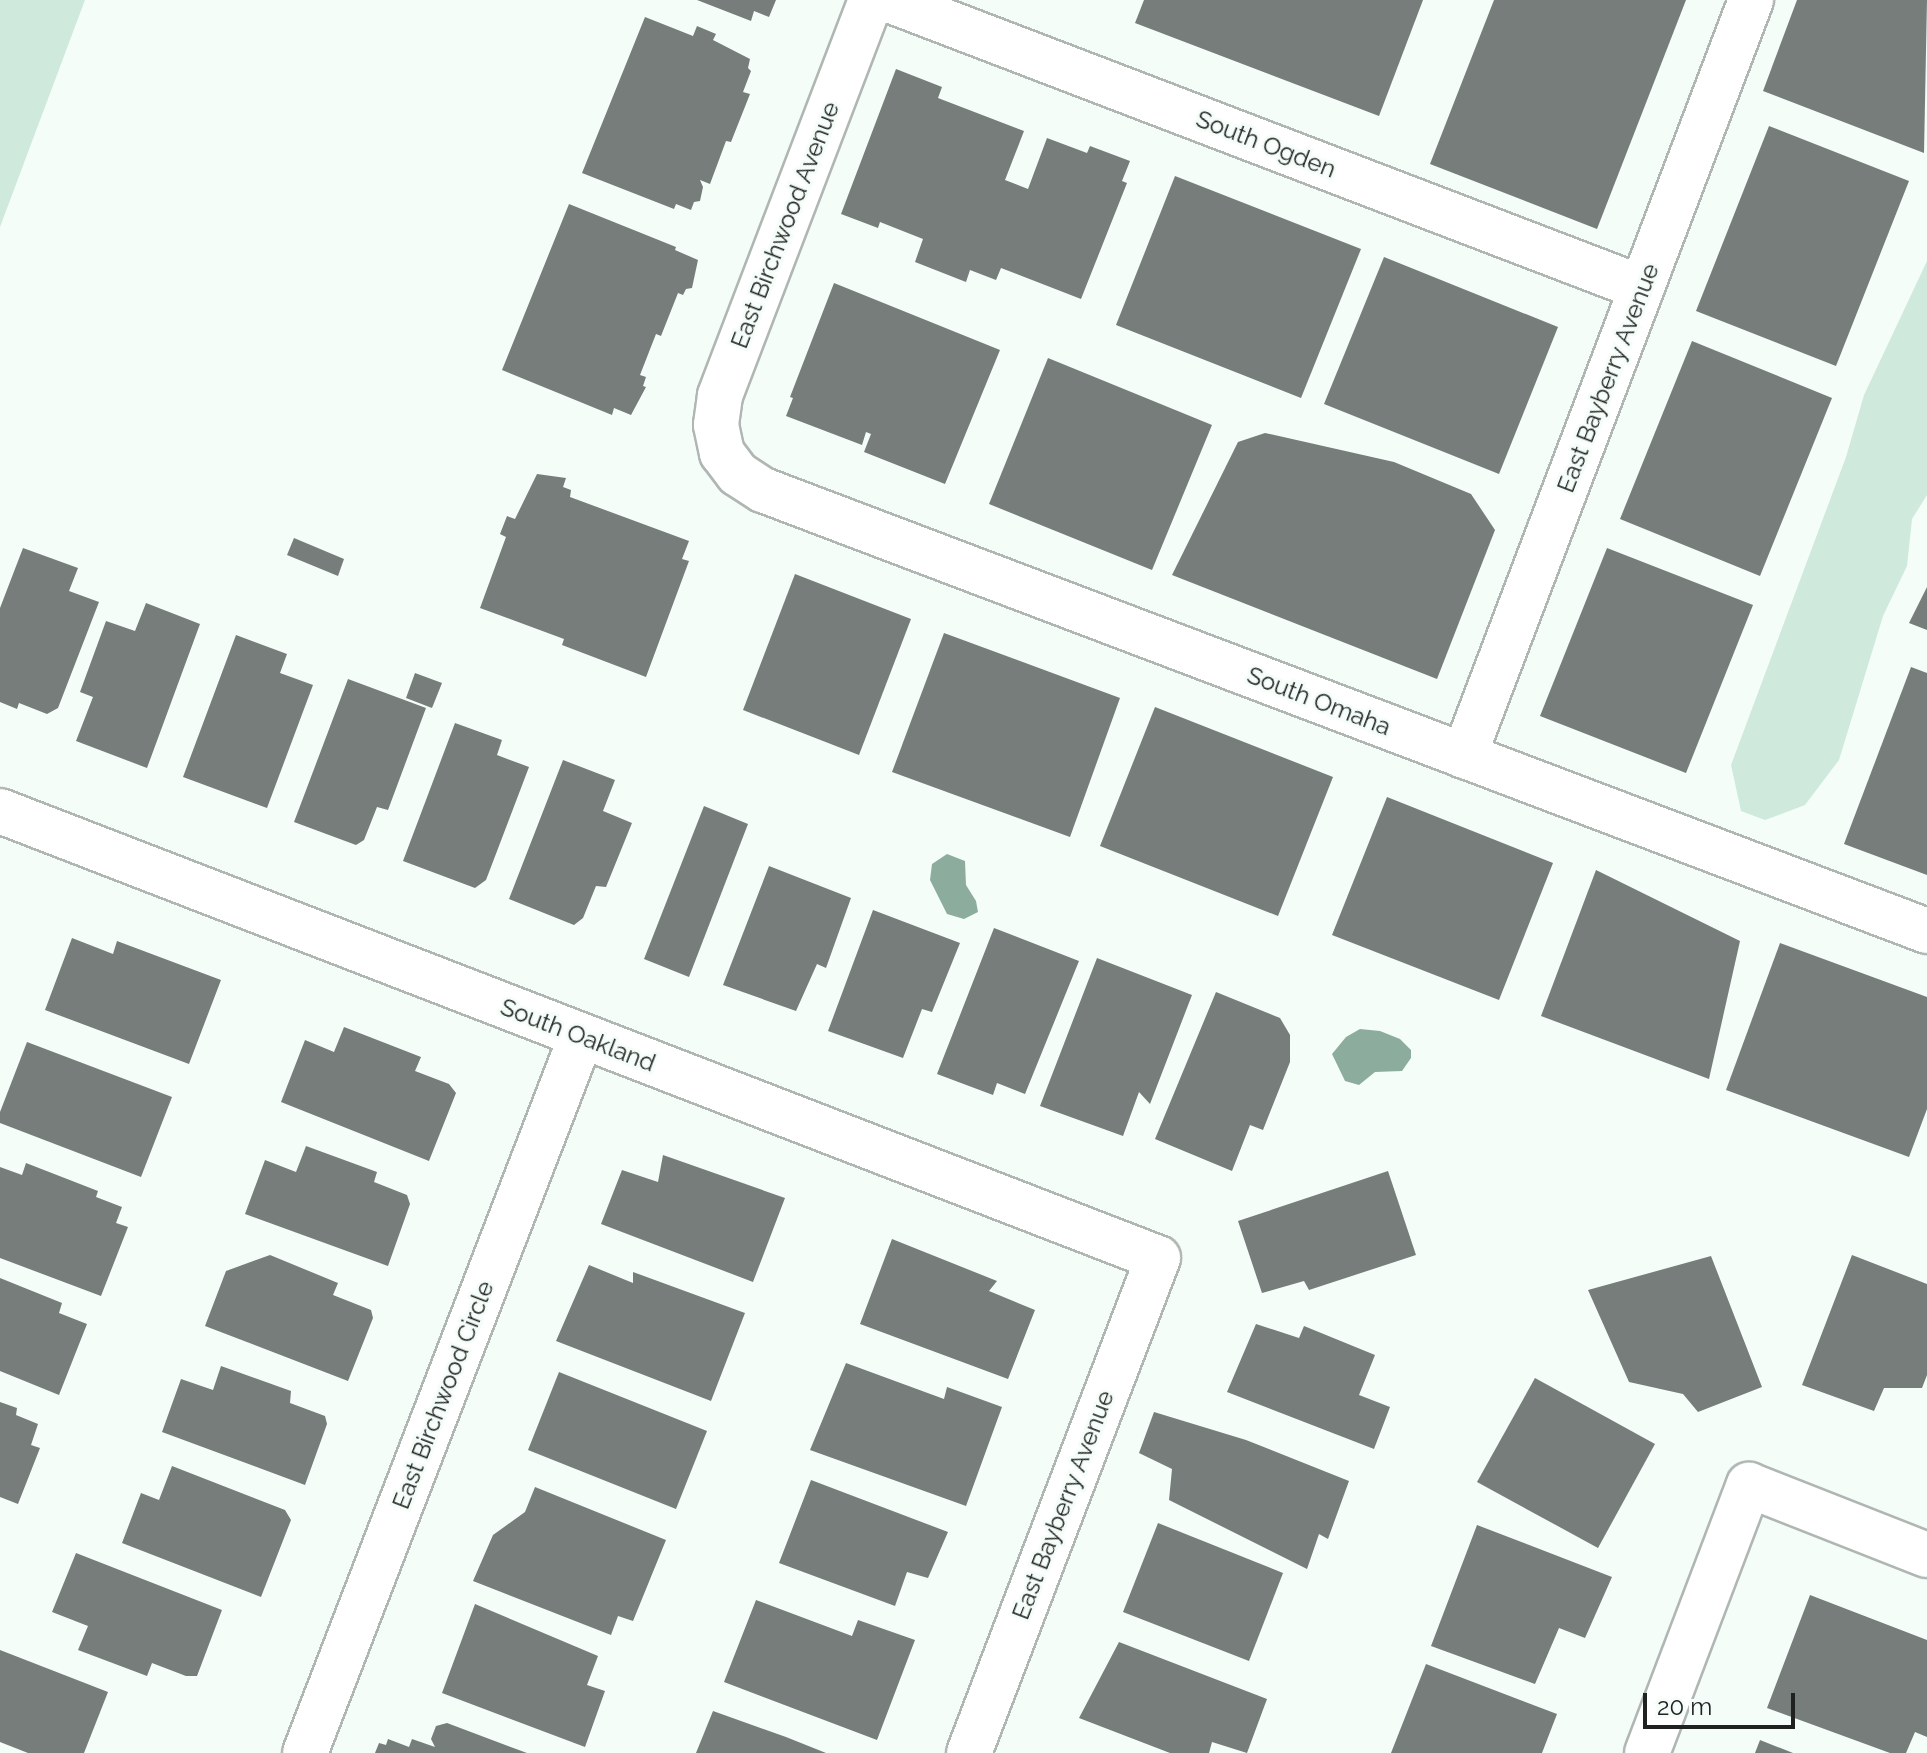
<!DOCTYPE html>
<style>
body{margin:0}
#map{position:relative;width:1927px;height:1753px;overflow:hidden;background:#f5fdf9;font-family:Raleway,sans-serif}
div>[style]{position:absolute}
[style*='--x']{left:calc(var(--x)*1px);top:calc(var(--y)*1px);width:calc(var(--w)*1px);rotate:calc(var(--a)*1deg)}
.green>*{inset:0;background:#cfeadd}
.water>*{inset:0;background:#8cad9d}
.building>*{inset:0;background:#767d7a}
.roads{filter:drop-shadow(2px 0 #b0b7b3) drop-shadow(-2px 0 #b0b7b3) drop-shadow(0 2px #b0b7b3) drop-shadow(0 -2px #b0b7b3)}
.minor>*{height:44px;margin:-22px;padding:0 22px;transform-origin:22px;border-radius:22px;background:#fff}
span{translate:-50% -50%;white-space:nowrap;text-align:center;line-height:1.15;-webkit-text-stroke:6px #f5fdf9;paint-order:stroke}
.street-label{font-size:24px;color:#1f2220}
.scale{position:absolute;left:1643px;top:1693px;width:152px;height:36px;box-sizing:border-box;border:4px solid #1f2220;border-top:0;padding-left:10px;font-size:24px;line-height:28px;white-space:nowrap;color:#1f2220;-webkit-text-stroke:6px #f5fdf9;paint-order:stroke}
</style>
<div id="map">
<div class="green">
<i style="clip-path:polygon(0 0,85px 0,0 227px)"></i>
<i style="clip-path:polygon(1927px 261px,1927px 495px,1912px 519px,1907px 566px,1883px 616px,1839px 760px,1805px 805px,1765px 820px,1741px 811px,1731px 765px,1846px 457px,1864px 395px)"></i>
</div>
<div class="water">
<i style="clip-path:polygon(947px 854px,965px 861px,966px 885px,976px 901px,978px 912px,964px 919px,947px 914px,930px 880px,932px 864px)"></i>
<i style="clip-path:polygon(1360px 1029px,1380px 1031px,1400px 1039px,1411px 1050px,1411px 1058px,1402px 1071px,1375px 1072px,1359px 1085px,1345px 1081px,1332px 1054px,1346px 1037px)"></i>
</div>
<div class="building">
<i style="clip-path:polygon(697px 0,776px 0,769px 17px,754px 11px,751px 21px)"></i>
<i style="clip-path:polygon(1144px 0,1423px 0,1379px 116px,1135px 23px)"></i>
<i style="clip-path:polygon(1494px 0,1686px 0,1597px 229px,1430px 164px)"></i>
<i style="clip-path:polygon(1797px 0,1927px 0,1924px 153px,1763px 91px)"></i>
<i style="clip-path:polygon(645px 17px,693px 36px,697px 26px,716px 34px,713px 40px,750px 59px,748px 68px,751px 71px,743px 92px,750px 94px,731px 142px,726px 141px,710px 184px,700px 180px,703px 187px,700px 201px,694px 202px,691px 210px,676px 204px,674px 209px,582px 173px)"></i>
<i style="clip-path:polygon(896px 69px,942px 87px,938px 98px,1024px 131px,1005px 180px,1028px 189px,1047px 138px,1087px 153px,1090px 146px,1130px 161px,1122px 181px,1127px 183px,1081px 299px,1001px 268px,996px 280px,970px 270px,966px 282px,915px 262px,923px 239px,880px 222px,878px 228px,841px 214px)"></i>
<i style="clip-path:polygon(1769px 126px,1909px 181px,1836px 366px,1696px 311px)"></i>
<i style="clip-path:polygon(1175px 176px,1361px 249px,1301px 398px,1116px 325px)"></i>
<i style="clip-path:polygon(569px 204px,676px 247px,675px 250px,698px 260px,692px 288px,686px 289px,683px 295px,678px 293px,661px 336px,656px 334px,640px 375px,646px 377px,643px 386px,646px 387px,631px 415px,614px 408px,612px 415px,502px 370px)"></i>
<i style="clip-path:polygon(1384px 257px,1558px 327px,1499px 474px,1324px 404px)"></i>
<i style="clip-path:polygon(834px 283px,1000px 350px,945px 484px,864px 452px,871px 434px,866px 432px,862px 445px,786px 416px,793px 398px,790px 397px)"></i>
<i style="clip-path:polygon(1692px 341px,1832px 398px,1760px 576px,1620px 519px)"></i>
<i style="clip-path:polygon(1048px 358px,1212px 425px,1152px 570px,989px 504px)"></i>
<i style="clip-path:polygon(1265px 433px,1394px 462px,1471px 494px,1495px 530px,1437px 679px,1172px 575px,1238px 442px)"></i>
<i style="clip-path:polygon(537px 474px,566px 478px,563px 487px,571px 490px,570px 497px,689px 541px,682px 559px,689px 561px,646px 677px,562px 645px,564px 639px,480px 608px,506px 537px,500px 534px,507px 516px,515px 519px)"></i>
<i style="clip-path:polygon(294px 538px,344px 559px,338px 576px,287px 555px)"></i>
<i style="clip-path:polygon(23px 548px,78px 568px,69px 591px,99px 602px,58px 708px,47px 714px,19px 703px,17px 709px,0 702px,0 608px)"></i>
<i style="clip-path:polygon(1607px 548px,1753px 605px,1686px 773px,1540px 716px)"></i>
<i style="clip-path:polygon(795px 574px,911px 619px,859px 755px,743px 710px)"></i>
<i style="clip-path:polygon(1927px 587px,1927px 630px,1909px 623px)"></i>
<i style="clip-path:polygon(146px 603px,200px 624px,147px 768px,76px 741px,93px 697px,80px 692px,106px 621px,135px 631px)"></i>
<i style="clip-path:polygon(944px 633px,1120px 698px,1070px 837px,892px 772px)"></i>
<i style="clip-path:polygon(236px 635px,287px 654px,280px 673px,313px 685px,267px 808px,183px 777px)"></i>
<i style="clip-path:polygon(1911px 667px,1927px 673px,1927px 875px,1844px 844px)"></i>
<i style="clip-path:polygon(415px 673px,442px 683px,432px 708px,406px 698px)"></i>
<i style="clip-path:polygon(348px 679px,426px 708px,388px 810px,377px 807px,364px 840px,356px 845px,294px 822px)"></i>
<i style="clip-path:polygon(1155px 707px,1333px 777px,1278px 916px,1100px 846px)"></i>
<i style="clip-path:polygon(455px 723px,502px 740px,497px 755px,529px 767px,486px 880px,475px 888px,403px 861px)"></i>
<i style="clip-path:polygon(563px 760px,615px 780px,603px 811px,632px 823px,606px 887px,596px 886px,583px 918px,574px 925px,509px 899px)"></i>
<i style="clip-path:polygon(1387px 797px,1553px 863px,1499px 1000px,1332px 935px)"></i>
<i style="clip-path:polygon(704px 806px,748px 824px,689px 977px,644px 959px)"></i>
<i style="clip-path:polygon(769px 866px,851px 898px,826px 968px,817px 964px,796px 1011px,723px 985px)"></i>
<i style="clip-path:polygon(1596px 870px,1740px 941px,1709px 1079px,1541px 1016px)"></i>
<i style="clip-path:polygon(873px 910px,960px 943px,932px 1012px,922px 1009px,903px 1058px,828px 1031px)"></i>
<i style="clip-path:polygon(994px 928px,1079px 961px,1025px 1094px,997px 1083px,993px 1095px,937px 1074px)"></i>
<i style="clip-path:polygon(72px 938px,113px 954px,117px 941px,221px 980px,189px 1064px,45px 1010px)"></i>
<i style="clip-path:polygon(1780px 943px,1927px 997px,1927px 1109px,1909px 1157px,1726px 1090px)"></i>
<i style="clip-path:polygon(1097px 958px,1192px 995px,1150px 1104px,1139px 1092px,1123px 1136px,1040px 1106px)"></i>
<i style="clip-path:polygon(1216px 992px,1280px 1018px,1290px 1035px,1290px 1062px,1263px 1130px,1250px 1125px,1232px 1171px,1155px 1139px)"></i>
<i style="clip-path:polygon(344px 1027px,421px 1057px,415px 1071px,449px 1084px,456px 1093px,429px 1161px,281px 1102px,305px 1040px,334px 1052px)"></i>
<i style="clip-path:polygon(27px 1042px,172px 1097px,141px 1177px,0 1123px,0 1112px)"></i>
<i style="clip-path:polygon(306px 1146px,377px 1172px,374px 1182px,407px 1195px,410px 1204px,388px 1266px,245px 1214px,265px 1160px,296px 1172px)"></i>
<i style="clip-path:polygon(663px 1155px,785px 1198px,753px 1282px,601px 1224px,622px 1170px,658px 1182px)"></i>
<i style="clip-path:polygon(26px 1163px,98px 1191px,96px 1197px,122px 1207px,116px 1223px,128px 1227px,101px 1296px,0 1258px,0 1167px,22px 1175px)"></i>
<i style="clip-path:polygon(1388px 1171px,1416px 1255px,1309px 1290px,1304px 1281px,1262px 1293px,1238px 1221px)"></i>
<i style="clip-path:polygon(892px 1239px,997px 1281px,989px 1291px,1035px 1310px,1008px 1379px,860px 1324px)"></i>
<i style="clip-path:polygon(270px 1255px,338px 1283px,333px 1295px,371px 1310px,373px 1318px,348px 1381px,205px 1326px,226px 1271px)"></i>
<i style="clip-path:polygon(1852px 1255px,1927px 1284px,1927px 1375px,1922px 1388px,1884px 1388px,1874px 1411px,1802px 1385px)"></i>
<i style="clip-path:polygon(1711px 1256px,1762px 1387px,1698px 1412px,1683px 1394px,1629px 1382px,1588px 1290px)"></i>
<i style="clip-path:polygon(589px 1265px,633px 1283px,633px 1272px,745px 1313px,711px 1401px,556px 1341px)"></i>
<i style="clip-path:polygon(0 1278px,62px 1303px,59px 1313px,87px 1324px,59px 1395px,0 1371px)"></i>
<i style="clip-path:polygon(1256px 1324px,1299px 1338px,1304px 1326px,1375px 1355px,1359px 1395px,1390px 1407px,1374px 1449px,1227px 1392px)"></i>
<i style="clip-path:polygon(846px 1363px,944px 1399px,947px 1387px,1002px 1407px,966px 1506px,810px 1450px)"></i>
<i style="clip-path:polygon(221px 1366px,291px 1391px,290px 1403px,325px 1416px,327px 1424px,305px 1485px,162px 1432px,181px 1379px,213px 1390px)"></i>
<i style="clip-path:polygon(559px 1372px,707px 1431px,676px 1509px,528px 1450px)"></i>
<i style="clip-path:polygon(1535px 1378px,1655px 1444px,1598px 1548px,1477px 1482px)"></i>
<i style="clip-path:polygon(0 1402px,17px 1408px,16px 1415px,38px 1424px,31px 1445px,40px 1448px,18px 1504px,0 1497px)"></i>
<i style="clip-path:polygon(1154px 1412px,1246px 1440px,1349px 1481px,1328px 1539px,1319px 1534px,1307px 1569px,1169px 1500px,1172px 1469px,1139px 1453px)"></i>
<i style="clip-path:polygon(172px 1466px,285px 1510px,291px 1520px,261px 1597px,122px 1543px,141px 1493px,159px 1500px)"></i>
<i style="clip-path:polygon(811px 1480px,948px 1532px,928px 1578px,907px 1572px,895px 1606px,779px 1563px)"></i>
<i style="clip-path:polygon(535px 1487px,666px 1540px,633px 1621px,618px 1616px,611px 1635px,473px 1581px,493px 1535px,525px 1512px)"></i>
<i style="clip-path:polygon(1158px 1523px,1283px 1573px,1249px 1661px,1123px 1612px)"></i>
<i style="clip-path:polygon(1477px 1525px,1612px 1577px,1585px 1638px,1559px 1628px,1535px 1684px,1431px 1646px)"></i>
<i style="clip-path:polygon(76px 1553px,222px 1610px,197px 1676px,186px 1676px,152px 1663px,147px 1676px,78px 1650px,88px 1626px,52px 1612px)"></i>
<i style="clip-path:polygon(1810px 1595px,1927px 1640px,1927px 1737px,1915px 1732px,1906px 1753px,1890px 1753px,1767px 1708px)"></i>
<i style="clip-path:polygon(756px 1600px,852px 1636px,858px 1620px,915px 1640px,877px 1740px,724px 1682px)"></i>
<i style="clip-path:polygon(475px 1604px,598px 1656px,587px 1685px,605px 1691px,585px 1747px,442px 1693px)"></i>
<i style="clip-path:polygon(1119px 1642px,1267px 1699px,1247px 1753px,1212px 1742px,1209px 1753px,1170px 1753px,1079px 1718px)"></i>
<i style="clip-path:polygon(0 1650px,108px 1692px,84px 1753px,28px 1753px,0 1742px)"></i>
<i style="clip-path:polygon(1426px 1664px,1557px 1714px,1542px 1753px,1391px 1753px)"></i>
<i style="clip-path:polygon(713px 1711px,786px 1737px,826px 1753px,696px 1753px)"></i>
<i style="clip-path:polygon(447px 1723px,527px 1753px,375px 1753px,379px 1743px,386px 1745px,388px 1739px,409px 1747px,412px 1739px,435px 1747px,431px 1739px,436px 1726px)"></i>
<i style="clip-path:polygon(1760px 1740px,1793px 1753px,1755px 1753px)"></i>
</div>
<div class="roads">
<div class="minor">
<i style="--x:871;--y:0;--w:424;--a:110.9"></i>
<i style="--x:720;--y:396;--w:29;--a:98"></i>
<i style="--x:716;--y:425;--w:29;--a:78"></i>
<i style="--x:722;--y:453;--w:26;--a:53"></i>
<i style="--x:738;--y:474;--w:30;--a:33"></i>
<i style="--x:763;--y:490;--w:1245;--a:20.75"></i>
<i style="--x:889;--y:0;--w:806;--a:20.93"></i>
<i style="--x:1464;--y:756;--w:809;--a:-69.21"></i>
<i style="--x:0;--y:811;--w:1241;--a:21.11"></i>
<i style="--x:1158;--y:1258;--w:530;--a:110.9"></i>
<i style="--x:305;--y:1753;--w:767;--a:-68.92"></i>
<i style="--x:1647;--y:1753;--w:287;--a:-69.2"></i>
<i style="--x:1749;--y:1485;--w:191;--a:21.5"></i>
</div>
</div>
<div class="street-label">
<span style="left:1266px;top:144px;rotate:21deg">South Ogden</span>
<span style="left:785px;top:225px;rotate:-69deg">East Birchwood Avenue</span>
<span style="left:1608px;top:378px;rotate:-69deg">East Bayberry Avenue</span>
<span style="left:1319px;top:701px;rotate:21deg">South Omaha</span>
<span style="left:578px;top:1035px;rotate:21deg">South Oakland</span>
<span style="left:443px;top:1395px;rotate:-69deg">East Birchwood Circle</span>
<span style="left:1063px;top:1505px;rotate:-69deg">East Bayberry Avenue</span>
</div>
<div class="scale">20 m</div>
</div>
